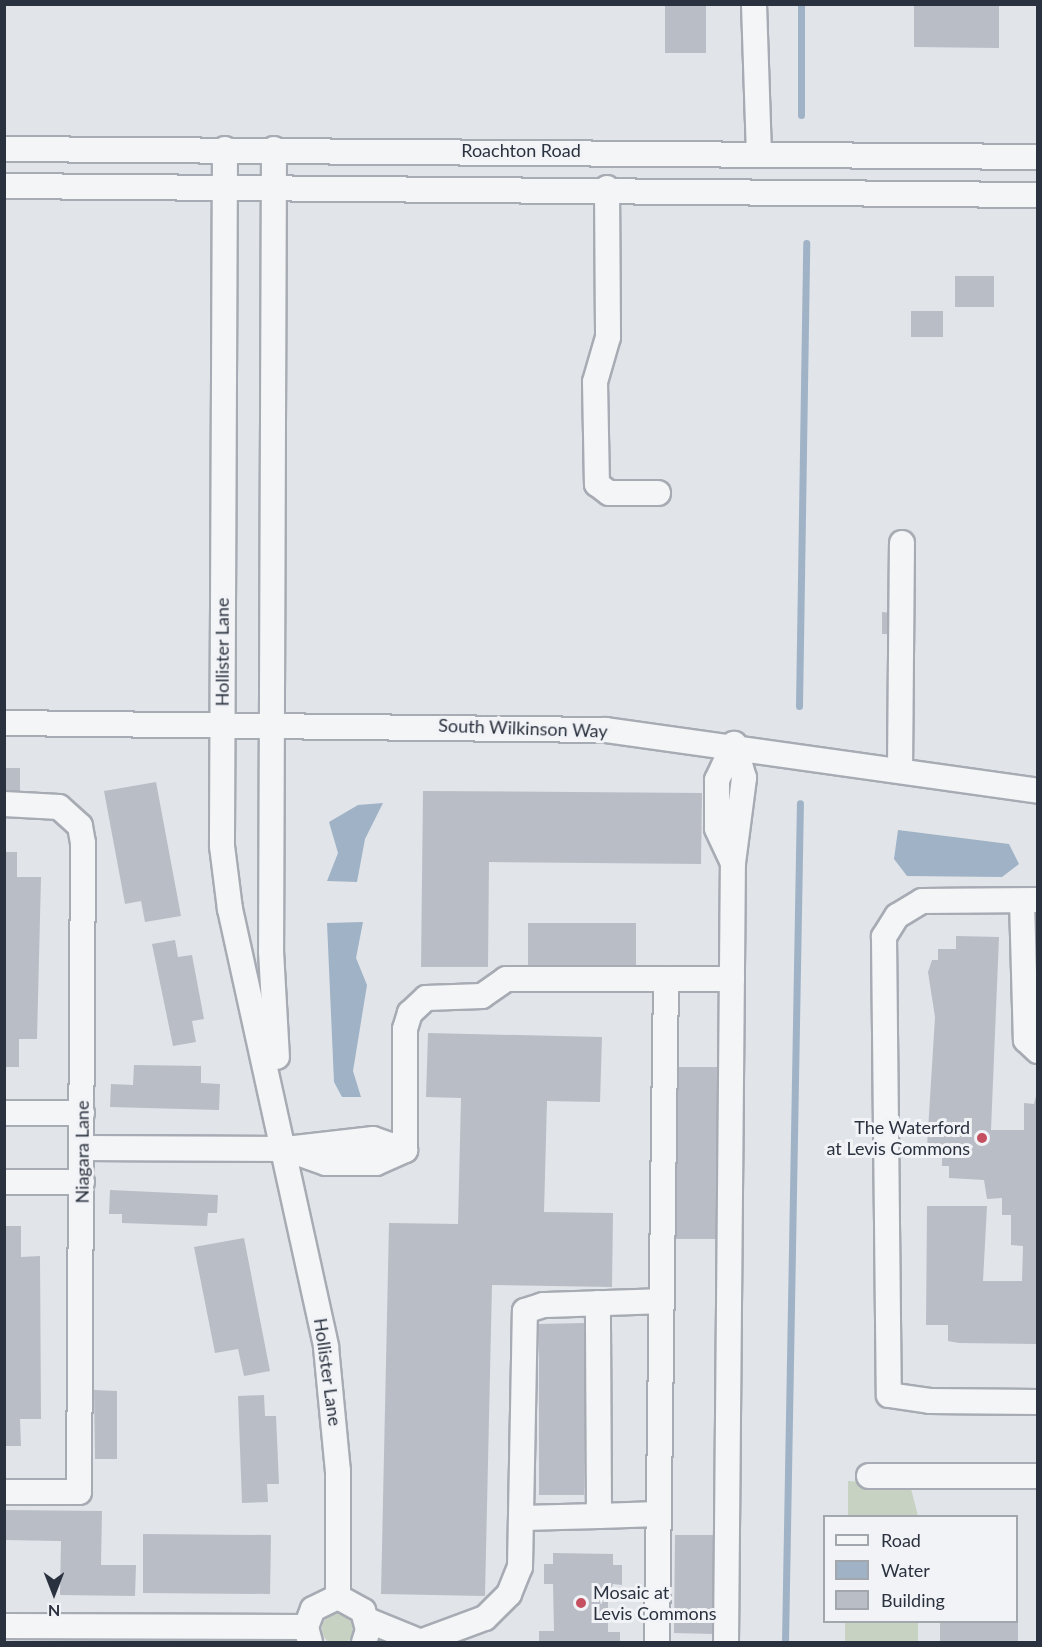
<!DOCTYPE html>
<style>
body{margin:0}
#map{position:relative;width:1042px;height:1647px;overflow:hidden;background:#e1e4e9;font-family:Lato,sans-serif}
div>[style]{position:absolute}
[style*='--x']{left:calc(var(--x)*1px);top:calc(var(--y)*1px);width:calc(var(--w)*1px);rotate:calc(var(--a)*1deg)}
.built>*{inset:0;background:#d0d3db}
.green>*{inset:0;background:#c7d2c3}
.round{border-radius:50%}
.water>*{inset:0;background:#9fb2c6}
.stream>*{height:7px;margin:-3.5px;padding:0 3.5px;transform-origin:3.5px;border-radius:3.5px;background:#9fb2c6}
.building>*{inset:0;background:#b9bdc5}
.roads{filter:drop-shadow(2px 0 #a7abb3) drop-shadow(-2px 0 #a7abb3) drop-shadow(0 2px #a7abb3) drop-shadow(0 -2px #a7abb3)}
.minor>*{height:24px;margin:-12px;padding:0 12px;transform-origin:12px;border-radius:12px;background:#f4f5f7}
.dots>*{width:16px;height:16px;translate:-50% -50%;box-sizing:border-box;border:3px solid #f1f3f6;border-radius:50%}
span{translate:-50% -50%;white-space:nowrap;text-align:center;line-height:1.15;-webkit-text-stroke:6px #f1f3f6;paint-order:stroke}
.street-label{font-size:18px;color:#2b323f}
.poi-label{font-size:18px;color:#2b323f}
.right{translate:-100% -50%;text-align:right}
.left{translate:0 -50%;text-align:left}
.frame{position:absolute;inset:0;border:6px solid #2b323f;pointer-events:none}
.legend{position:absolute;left:823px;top:1515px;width:195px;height:108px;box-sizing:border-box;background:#f1f3f6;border:2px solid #a2a6ad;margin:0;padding:8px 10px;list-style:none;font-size:18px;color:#2b323f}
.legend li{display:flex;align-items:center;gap:12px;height:30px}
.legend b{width:30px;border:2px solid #a2a6ad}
.north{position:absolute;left:24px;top:1563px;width:60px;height:60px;-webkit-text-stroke:4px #f1f3f6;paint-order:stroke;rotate:180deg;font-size:16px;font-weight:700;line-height:24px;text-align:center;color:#2b323f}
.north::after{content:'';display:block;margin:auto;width:21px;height:27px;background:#2b323f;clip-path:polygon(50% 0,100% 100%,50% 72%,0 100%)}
</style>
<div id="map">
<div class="built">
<i style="clip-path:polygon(5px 1626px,287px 1627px,287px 1642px,5px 1642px)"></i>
</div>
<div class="green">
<i style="clip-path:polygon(848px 1481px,910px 1485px,918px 1516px,848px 1516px)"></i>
<i class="round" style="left:322px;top:1613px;width:32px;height:32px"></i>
<i style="clip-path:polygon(845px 1622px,918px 1622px,918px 1642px,845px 1642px)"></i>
</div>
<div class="water">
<i style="clip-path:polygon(383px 803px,365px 839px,357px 882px,327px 881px,338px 853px,329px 822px,358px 805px)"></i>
<i style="clip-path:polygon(898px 830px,1009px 844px,1019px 864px,1002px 877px,907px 876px,894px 859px)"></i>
<i style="clip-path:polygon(363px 922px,356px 958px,367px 985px,353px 1071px,361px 1097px,342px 1097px,334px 1082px,327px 923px)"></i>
</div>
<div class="stream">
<i style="--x:801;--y:115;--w:111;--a:-90"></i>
<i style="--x:799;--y:706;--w:463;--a:-89.1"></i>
<i style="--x:785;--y:1642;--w:839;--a:-88.98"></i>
</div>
<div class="building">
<i style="clip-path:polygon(665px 4px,706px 4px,706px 53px,665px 53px)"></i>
<i style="clip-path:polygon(914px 5px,999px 5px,999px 48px,914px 47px)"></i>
<i style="clip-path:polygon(955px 276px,994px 276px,994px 307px,955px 307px)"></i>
<i style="clip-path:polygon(911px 311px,943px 311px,943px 337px,911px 337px)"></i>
<i style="clip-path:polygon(882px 612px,892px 613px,892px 634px,882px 634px)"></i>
<i style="clip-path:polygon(5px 768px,20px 768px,20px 792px,5px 792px)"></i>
<i style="clip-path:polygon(156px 782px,181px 916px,145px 922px,141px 901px,125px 904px,104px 791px)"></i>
<i style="clip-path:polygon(423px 791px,702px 793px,701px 864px,489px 862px,488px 967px,421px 967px)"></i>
<i style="clip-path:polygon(4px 852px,17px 852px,17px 877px,41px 877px,37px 1039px,19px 1039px,19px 1067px,4px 1067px)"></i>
<i style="clip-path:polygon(528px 923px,636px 923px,636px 967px,528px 967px)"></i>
<i style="clip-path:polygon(956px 936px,999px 937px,991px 1130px,1024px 1130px,1024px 1103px,1034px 1104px,1038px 1088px,1038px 1344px,959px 1343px,948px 1341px,948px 1325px,926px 1325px,927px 1206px,987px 1206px,983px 1281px,1022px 1281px,1023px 1246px,1011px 1245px,1011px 1215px,1002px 1215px,1002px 1198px,987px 1199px,984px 1180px,949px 1178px,949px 1166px,942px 1166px,942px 1158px,933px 1158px,933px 1147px,927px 1147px,935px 1017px,928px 972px,932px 960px,938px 960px,938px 949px,956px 949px)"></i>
<i style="clip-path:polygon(175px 940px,178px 957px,192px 955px,204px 1019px,192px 1021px,196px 1042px,173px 1046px,152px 944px)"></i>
<i style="clip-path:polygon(428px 1033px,602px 1037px,600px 1102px,547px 1101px,544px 1212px,613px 1213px,612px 1287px,492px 1285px,485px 1596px,381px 1594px,389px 1223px,458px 1224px,461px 1098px,426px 1097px)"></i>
<i style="clip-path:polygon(134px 1065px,201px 1066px,201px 1083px,220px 1084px,219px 1110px,110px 1107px,111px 1084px,133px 1085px)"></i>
<i style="clip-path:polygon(675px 1067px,720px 1067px,719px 1239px,674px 1239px)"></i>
<i style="clip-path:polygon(110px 1190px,218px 1195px,217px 1213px,208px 1213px,207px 1226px,122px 1223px,122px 1214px,109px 1214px)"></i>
<i style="clip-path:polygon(4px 1226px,21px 1226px,21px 1257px,40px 1256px,41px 1419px,20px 1419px,21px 1446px,4px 1446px)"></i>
<i style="clip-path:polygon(244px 1238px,270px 1371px,244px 1376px,238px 1349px,215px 1353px,194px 1247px)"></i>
<i style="clip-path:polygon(584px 1323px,584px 1495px,539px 1495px,539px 1324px)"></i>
<i style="clip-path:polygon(94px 1390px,117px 1391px,117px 1459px,95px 1459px)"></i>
<i style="clip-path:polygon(264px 1395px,265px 1416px,276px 1416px,279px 1484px,267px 1484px,268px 1502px,242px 1503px,238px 1396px)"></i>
<i style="clip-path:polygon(4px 1510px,102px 1511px,101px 1565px,136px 1565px,135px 1596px,60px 1595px,61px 1541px,4px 1540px)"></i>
<i style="clip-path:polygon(143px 1534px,271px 1535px,270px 1594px,143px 1593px)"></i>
<i style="clip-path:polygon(675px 1535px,714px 1535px,713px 1634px,674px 1633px)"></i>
<i style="clip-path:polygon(553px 1553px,613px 1554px,613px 1565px,622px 1565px,622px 1585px,613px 1584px,608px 1597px,608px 1632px,620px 1632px,620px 1642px,539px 1642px,539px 1631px,554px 1631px,553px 1584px,544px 1584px,544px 1564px,553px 1564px)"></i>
<i style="clip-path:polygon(940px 1622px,1018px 1622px,1018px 1642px,940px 1642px)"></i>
</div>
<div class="roads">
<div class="minor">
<i style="--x:754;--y:4;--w:147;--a:88.1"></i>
<i style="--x:4;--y:149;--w:1034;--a:0.44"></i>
<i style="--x:225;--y:149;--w:697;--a:90.25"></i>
<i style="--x:222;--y:846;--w:64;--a:82.8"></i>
<i style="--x:230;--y:909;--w:448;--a:77.6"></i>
<i style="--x:326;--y:1347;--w:125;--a:84.5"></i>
<i style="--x:338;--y:1471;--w:126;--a:90"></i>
<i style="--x:274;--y:149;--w:802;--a:90.21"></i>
<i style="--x:271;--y:951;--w:106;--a:86.8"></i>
<i style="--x:4;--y:186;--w:1034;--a:0.5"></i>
<i style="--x:607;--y:188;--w:149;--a:89.6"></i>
<i style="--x:608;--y:337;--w:47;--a:106.1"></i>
<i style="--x:595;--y:382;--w:102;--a:88.9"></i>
<i style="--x:597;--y:484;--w:15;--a:37"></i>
<i style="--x:609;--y:493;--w:49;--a:0"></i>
<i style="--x:4;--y:723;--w:602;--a:0.67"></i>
<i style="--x:606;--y:730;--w:436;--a:8"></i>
<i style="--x:900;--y:770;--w:227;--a:-89.5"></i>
<i style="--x:4;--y:804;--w:55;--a:3.1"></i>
<i style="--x:59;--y:807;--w:28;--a:42"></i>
<i style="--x:80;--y:826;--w:17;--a:80"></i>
<i style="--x:83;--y:843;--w:649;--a:90.35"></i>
<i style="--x:79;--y:1492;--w:75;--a:180"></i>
<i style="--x:733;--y:863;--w:38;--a:-115"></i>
<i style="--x:717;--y:828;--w:48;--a:-90"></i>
<i style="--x:717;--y:780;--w:40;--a:-65"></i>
<i style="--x:1038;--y:900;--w:116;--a:179.5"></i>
<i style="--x:922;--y:901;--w:29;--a:149"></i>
<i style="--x:897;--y:916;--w:25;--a:122"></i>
<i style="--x:884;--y:937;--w:458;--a:89.4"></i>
<i style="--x:889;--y:1395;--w:41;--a:8.3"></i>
<i style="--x:930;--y:1401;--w:108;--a:0.5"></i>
<i style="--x:1022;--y:901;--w:139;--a:88.4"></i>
<i style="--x:1026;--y:1040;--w:16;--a:43"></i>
<i style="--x:666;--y:979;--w:66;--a:0"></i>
<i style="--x:4;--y:1113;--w:78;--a:0"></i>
<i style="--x:82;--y:1148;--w:204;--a:0.3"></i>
<i style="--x:286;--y:1149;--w:88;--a:-6.6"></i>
<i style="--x:373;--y:1139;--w:34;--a:19"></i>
<i style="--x:286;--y:1149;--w:42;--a:19.3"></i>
<i style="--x:326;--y:1163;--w:50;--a:0"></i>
<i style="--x:376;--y:1163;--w:32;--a:-24"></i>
<i style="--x:405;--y:1150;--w:121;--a:-90"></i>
<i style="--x:405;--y:1029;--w:17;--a:-73"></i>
<i style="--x:410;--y:1013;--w:22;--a:-43"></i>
<i style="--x:426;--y:998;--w:56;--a:-2"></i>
<i style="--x:482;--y:996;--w:29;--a:-35"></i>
<i style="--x:506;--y:979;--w:160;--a:0"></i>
<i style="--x:666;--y:979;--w:663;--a:90.78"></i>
<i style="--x:4;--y:1182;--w:78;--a:0"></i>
<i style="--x:869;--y:1476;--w:169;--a:0"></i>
<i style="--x:599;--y:1516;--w:60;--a:-1.9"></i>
<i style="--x:522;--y:1518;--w:77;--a:-1.5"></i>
<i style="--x:599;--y:1516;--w:213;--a:-90.3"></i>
<i style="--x:367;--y:1620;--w:58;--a:22.2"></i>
<i style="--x:4;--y:1626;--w:302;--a:0.2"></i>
<i style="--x:310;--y:1642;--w:16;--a:-105"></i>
<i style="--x:306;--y:1627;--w:19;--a:-69"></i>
<i style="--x:313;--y:1609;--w:28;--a:-26"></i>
<i style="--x:338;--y:1597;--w:29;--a:29"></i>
<i style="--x:363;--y:1611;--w:20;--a:75"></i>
<i style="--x:368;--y:1630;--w:13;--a:108"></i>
<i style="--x:420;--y:1642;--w:69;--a:-20.3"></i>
<i style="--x:485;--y:1618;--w:34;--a:-45"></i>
<i style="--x:509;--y:1594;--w:29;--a:-68"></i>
<i style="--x:520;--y:1567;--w:256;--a:-88.9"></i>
<i style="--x:525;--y:1311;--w:19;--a:-18"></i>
<i style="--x:543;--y:1305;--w:118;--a:-1.9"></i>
<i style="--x:726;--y:1642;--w:779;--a:-89.49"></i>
<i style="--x:733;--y:863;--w:86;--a:-82.6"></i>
<i style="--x:744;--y:778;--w:35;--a:-106"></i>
</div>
</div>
<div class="dots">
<i style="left:982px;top:1138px;background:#c45060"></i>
<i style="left:581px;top:1603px;background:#c45060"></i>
</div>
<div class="street-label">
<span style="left:521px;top:150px">Roachton Road</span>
<span style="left:222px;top:652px;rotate:-90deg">Hollister Lane</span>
<span style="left:523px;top:728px;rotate:2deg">South Wilkinson Way</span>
<span style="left:82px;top:1152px;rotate:-90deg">Niagara Lane</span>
<span style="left:328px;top:1372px;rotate:82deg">Hollister Lane</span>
</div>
<div class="poi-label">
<span class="right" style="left:970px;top:1138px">The Waterford<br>at Levis Commons</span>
<span class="left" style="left:593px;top:1603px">Mosaic at<br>Levis Commons</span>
</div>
<div class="frame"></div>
<ul class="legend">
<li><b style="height:8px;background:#f4f5f7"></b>Road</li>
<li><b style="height:16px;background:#9fb2c6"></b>Water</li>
<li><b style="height:16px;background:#b9bdc5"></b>Building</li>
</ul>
<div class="north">N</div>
</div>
